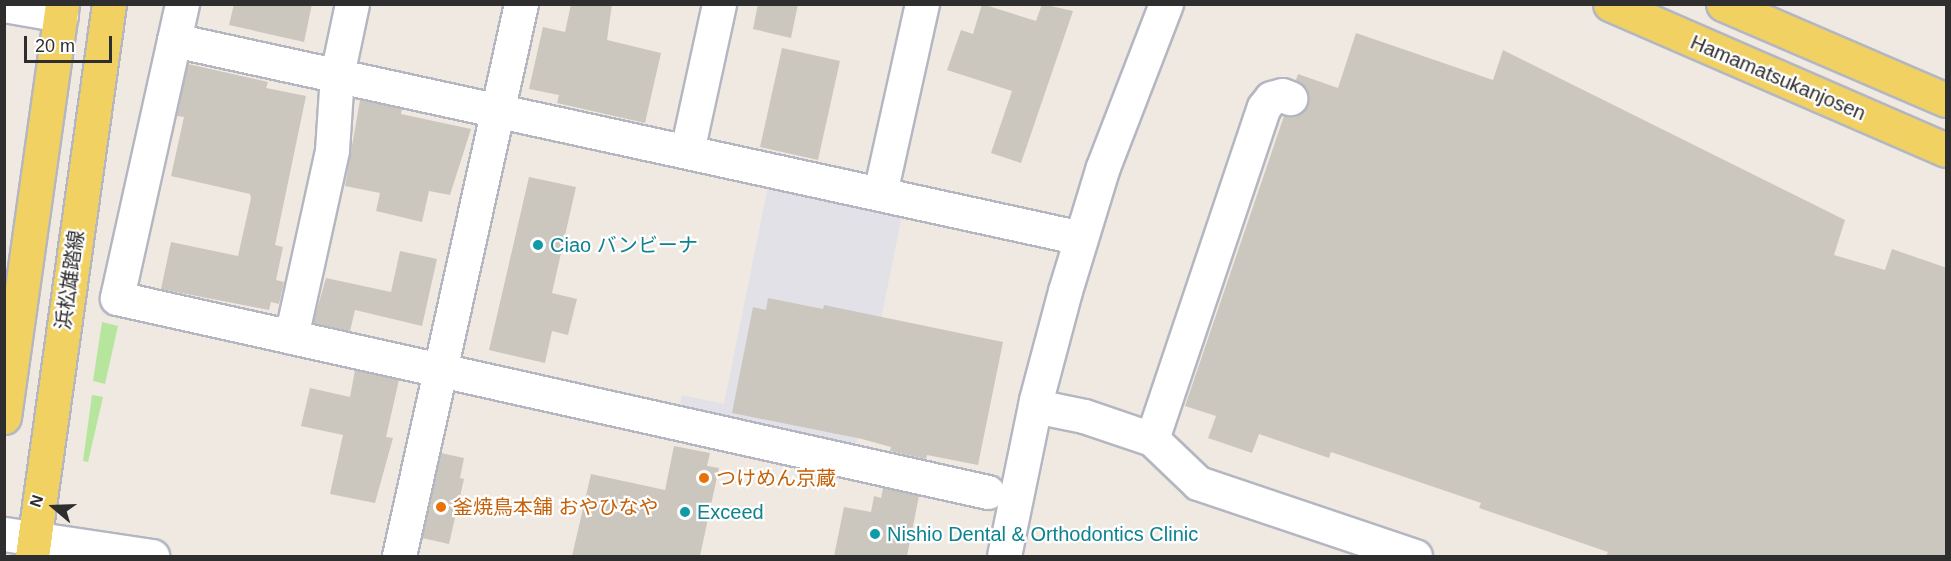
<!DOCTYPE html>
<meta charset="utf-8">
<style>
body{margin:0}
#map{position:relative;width:1951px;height:561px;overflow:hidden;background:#efe9e1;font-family:Arial,"Noto Sans JP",sans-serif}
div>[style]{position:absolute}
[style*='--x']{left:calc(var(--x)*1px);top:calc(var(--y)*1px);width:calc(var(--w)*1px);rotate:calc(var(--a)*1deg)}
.industrial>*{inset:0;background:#e3e1e8}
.green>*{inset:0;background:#b6e59e}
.building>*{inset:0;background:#cbc7bf}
.roads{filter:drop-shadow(2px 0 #b4b7c1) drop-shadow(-2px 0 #b4b7c1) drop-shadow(0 2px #b4b7c1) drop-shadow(0 -2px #b4b7c1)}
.minor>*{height:33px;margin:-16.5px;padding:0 16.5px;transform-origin:16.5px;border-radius:16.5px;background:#fff}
.major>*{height:33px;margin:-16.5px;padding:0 16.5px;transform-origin:16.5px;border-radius:16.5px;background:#f2d163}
.dots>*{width:16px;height:16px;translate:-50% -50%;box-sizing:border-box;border:3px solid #fff;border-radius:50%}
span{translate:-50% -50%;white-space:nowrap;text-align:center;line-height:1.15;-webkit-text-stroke:4.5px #fff;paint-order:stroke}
.street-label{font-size:20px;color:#2e2e2e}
.culture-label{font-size:20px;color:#0d838f}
.left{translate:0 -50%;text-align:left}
.food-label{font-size:20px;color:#c56008}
.frame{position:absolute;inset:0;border:6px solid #2e2e2e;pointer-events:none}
.north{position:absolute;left:24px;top:477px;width:60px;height:60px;-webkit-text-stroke:4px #fff;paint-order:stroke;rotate:289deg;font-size:16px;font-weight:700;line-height:24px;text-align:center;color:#2e2e2e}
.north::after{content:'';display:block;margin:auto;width:21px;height:27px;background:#2e2e2e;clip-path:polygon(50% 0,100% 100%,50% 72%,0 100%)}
.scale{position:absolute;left:24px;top:36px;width:88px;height:27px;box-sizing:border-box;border:3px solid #2e2e2e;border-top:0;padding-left:8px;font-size:18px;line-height:21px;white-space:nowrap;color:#2e2e2e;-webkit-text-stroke:4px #fff;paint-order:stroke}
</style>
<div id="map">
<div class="industrial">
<i style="clip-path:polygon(769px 181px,903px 210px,855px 449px,679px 410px,682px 395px,724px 404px)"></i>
</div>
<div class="green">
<i style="clip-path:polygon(102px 322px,118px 326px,105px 384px,93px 381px)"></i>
<i style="clip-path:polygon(92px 395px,103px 397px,88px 462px,83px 461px)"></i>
</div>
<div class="building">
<i style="clip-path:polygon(234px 4px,312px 4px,304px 42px,229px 25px)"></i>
<i style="clip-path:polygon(571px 4px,612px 4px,607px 40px,661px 53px,645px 123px,557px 103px,559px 95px,529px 89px,543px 27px,565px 32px)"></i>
<i style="clip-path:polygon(758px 4px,798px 4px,791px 38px,753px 29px)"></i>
<i style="clip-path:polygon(982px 4px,1036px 21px,1042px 4px,1073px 11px,1021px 163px,991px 153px,1012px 91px,947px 70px,961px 30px,973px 34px)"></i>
<i style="clip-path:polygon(1356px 33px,1493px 80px,1503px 50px,1845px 220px,1834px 255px,1885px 270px,1892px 249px,1947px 268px,1947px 556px,1606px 556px,1608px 552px,1479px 508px,1481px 503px,1331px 452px,1329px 458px,1259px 434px,1252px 453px,1208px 438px,1216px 416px,1185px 406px,1284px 116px,1301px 113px,1308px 104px,1305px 87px,1296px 80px,1298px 74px,1338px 88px)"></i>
<i style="clip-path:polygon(782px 48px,840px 61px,818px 160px,760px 147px)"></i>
<i style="clip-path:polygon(188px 64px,268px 82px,266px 88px,306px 96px,275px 245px,283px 247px,276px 280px,284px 282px,279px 304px,271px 302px,269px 310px,161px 289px,171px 242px,238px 256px,251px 198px,250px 194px,171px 176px,184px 117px,177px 116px)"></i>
<i style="clip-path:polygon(360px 100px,402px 109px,401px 114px,471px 129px,450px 195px,429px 191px,422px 222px,376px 211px,380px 193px,345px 186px)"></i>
<i style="clip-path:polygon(529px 177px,576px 187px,552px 293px,577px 299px,568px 335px,552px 331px,545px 363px,489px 350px)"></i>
<i style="clip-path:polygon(400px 251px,437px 259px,422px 326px,355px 310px,350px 331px,313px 323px,326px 278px,391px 292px)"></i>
<i style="clip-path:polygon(768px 298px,823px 309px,824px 305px,1003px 342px,978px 465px,927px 455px,926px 459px,890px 451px,891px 447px,862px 439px,732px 413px,753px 307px,766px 310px)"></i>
<i style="clip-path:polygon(355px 370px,399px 380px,386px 437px,393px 438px,375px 503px,330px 494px,343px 435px,301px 426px,310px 388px,350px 397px)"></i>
<i style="clip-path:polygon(674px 446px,710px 453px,707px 466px,719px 468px,700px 556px,572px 556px,591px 474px,665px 490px)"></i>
<i style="clip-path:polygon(441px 453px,464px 458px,460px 478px,464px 479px,449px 544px,422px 538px)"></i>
<i style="clip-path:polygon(883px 488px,919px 496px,907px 556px,834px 556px,844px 507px,871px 512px,874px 496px,881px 498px)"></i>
</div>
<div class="roads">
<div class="minor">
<i style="--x:182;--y:4;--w:301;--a:102.5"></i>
<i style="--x:117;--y:298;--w:892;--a:12.56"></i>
<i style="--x:4;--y:5;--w:58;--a:10"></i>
<i style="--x:174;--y:40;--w:928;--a:12.31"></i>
<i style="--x:687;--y:151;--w:150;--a:-77.7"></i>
<i style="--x:880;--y:193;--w:194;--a:-77.5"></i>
<i style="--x:291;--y:337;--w:191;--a:-77.6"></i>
<i style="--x:332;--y:150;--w:75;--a:-86.2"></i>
<i style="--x:337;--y:75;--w:73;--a:-78.1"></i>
<i style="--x:1035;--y:406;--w:50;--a:11.5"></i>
<i style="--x:1084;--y:416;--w:72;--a:18.7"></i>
<i style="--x:1152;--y:439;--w:64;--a:43.7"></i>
<i style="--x:1198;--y:483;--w:229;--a:18.6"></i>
<i style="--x:1152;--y:439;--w:350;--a:-71.4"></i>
<i style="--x:1264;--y:107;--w:11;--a:-52"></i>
<i style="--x:1271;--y:98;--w:11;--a:-15"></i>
<i style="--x:1282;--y:95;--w:9;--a:21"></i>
<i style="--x:4;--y:534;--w:150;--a:8.5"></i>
<i style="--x:399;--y:556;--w:565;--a:-77.54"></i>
<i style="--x:1004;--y:556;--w:159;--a:-78.4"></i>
<i style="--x:1036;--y:400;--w:113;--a:-75.1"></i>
<i style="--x:1065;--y:291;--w:130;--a:-73"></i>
<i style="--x:1103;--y:167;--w:175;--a:-68.9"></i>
</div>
<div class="major">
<i style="--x:1610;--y:4;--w:366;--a:23.5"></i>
<i style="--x:1723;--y:4;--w:243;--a:23.3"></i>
<i style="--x:4;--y:417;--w:417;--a:-82"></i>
<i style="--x:32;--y:556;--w:557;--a:-82.06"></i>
</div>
</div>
<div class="dots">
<i style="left:538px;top:245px;background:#0f9aa8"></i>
<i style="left:704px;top:478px;background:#e8710a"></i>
<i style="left:441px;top:507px;background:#e8710a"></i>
<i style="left:685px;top:512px;background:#0f9aa8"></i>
<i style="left:875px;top:534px;background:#0f9aa8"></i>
</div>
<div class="street-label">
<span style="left:1778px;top:78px;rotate:23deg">Hamamatsukanjosen</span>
<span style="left:70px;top:280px;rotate:-82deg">浜松雄踏線</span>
</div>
<div class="culture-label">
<span class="left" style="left:550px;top:245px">Ciao バンビーナ</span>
<span class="left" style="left:697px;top:512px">Exceed</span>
<span class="left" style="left:887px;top:534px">Nishio Dental &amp; Orthodontics Clinic</span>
</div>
<div class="food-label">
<span class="left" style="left:716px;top:478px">つけめん京蔵</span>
<span class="left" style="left:453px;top:507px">釜焼鳥本舗 おやひなや</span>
</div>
<div class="frame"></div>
<div class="north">N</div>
<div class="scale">20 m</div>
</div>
